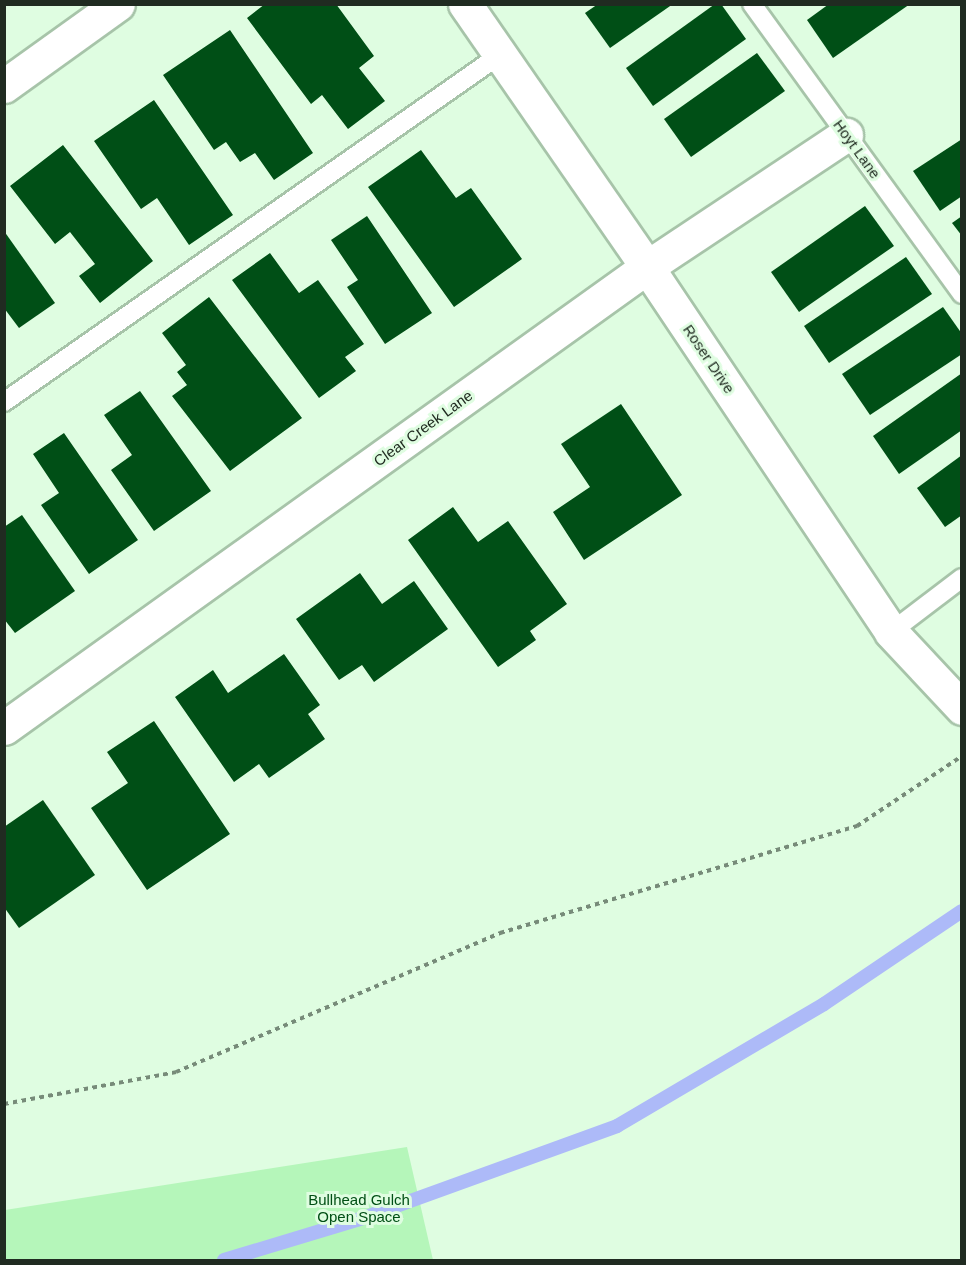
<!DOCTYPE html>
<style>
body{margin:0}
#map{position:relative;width:966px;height:1265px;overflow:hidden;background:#dffde1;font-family:Arial,sans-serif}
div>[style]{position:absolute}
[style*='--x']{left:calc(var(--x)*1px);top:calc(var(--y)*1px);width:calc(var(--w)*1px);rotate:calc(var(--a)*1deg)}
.green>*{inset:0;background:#b5f6ba}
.stream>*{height:14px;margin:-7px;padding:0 7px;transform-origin:7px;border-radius:7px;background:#adbaf8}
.building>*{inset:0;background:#004f16}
.path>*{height:4px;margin-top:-2px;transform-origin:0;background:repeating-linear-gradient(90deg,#778b79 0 4.5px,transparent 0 9px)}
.roads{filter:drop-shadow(2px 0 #a7c4a9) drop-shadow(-2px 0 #a7c4a9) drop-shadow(0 2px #a7c4a9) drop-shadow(0 -2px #a7c4a9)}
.service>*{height:18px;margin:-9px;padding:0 9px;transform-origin:9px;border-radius:9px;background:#fff}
.minor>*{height:33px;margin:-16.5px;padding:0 16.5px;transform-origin:16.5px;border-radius:16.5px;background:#fff}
span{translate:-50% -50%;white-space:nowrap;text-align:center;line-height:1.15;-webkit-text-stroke:6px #dffde1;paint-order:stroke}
.street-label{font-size:15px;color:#202b21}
.park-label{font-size:15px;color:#004f15}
.frame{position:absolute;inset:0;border:6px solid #202b21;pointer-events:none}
</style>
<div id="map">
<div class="green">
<i style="clip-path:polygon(407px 1147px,433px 1260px,5px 1260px,5px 1210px)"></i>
</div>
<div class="stream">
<i style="--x:224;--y:1260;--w:148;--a:-16.8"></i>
<i style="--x:366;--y:1217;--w:267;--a:-19.9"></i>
<i style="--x:617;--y:1126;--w:240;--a:-30.5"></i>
<i style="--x:824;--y:1004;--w:166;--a:-34"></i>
</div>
<div class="building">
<i style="clip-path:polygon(265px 4px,336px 4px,374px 56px,359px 68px,385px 101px,348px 129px,322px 95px,311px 104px,247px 18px)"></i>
<i style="clip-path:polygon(598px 4px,673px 4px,610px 48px,585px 13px)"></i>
<i style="clip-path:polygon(715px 4px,721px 4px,746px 39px,653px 106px,626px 68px)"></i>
<i style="clip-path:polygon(829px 4px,910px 4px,833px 58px,807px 20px)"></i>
<i style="clip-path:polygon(230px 30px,313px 153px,274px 180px,255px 153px,240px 162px,226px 142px,214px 150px,163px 75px)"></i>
<i style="clip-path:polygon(757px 53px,785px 91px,691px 157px,664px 119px)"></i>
<i style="clip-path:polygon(154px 100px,233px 215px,189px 245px,157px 198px,141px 209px,94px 141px)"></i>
<i style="clip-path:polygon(962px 139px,962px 196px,940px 211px,913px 171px)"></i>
<i style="clip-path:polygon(63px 145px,153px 261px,100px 303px,79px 276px,95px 264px,70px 232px,55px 244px,10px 186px)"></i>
<i style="clip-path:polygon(421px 150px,456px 198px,471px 188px,522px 259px,454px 307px,368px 187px)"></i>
<i style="clip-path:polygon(865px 206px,894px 246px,799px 312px,771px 272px)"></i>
<i style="clip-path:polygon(367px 216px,432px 313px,385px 344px,347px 287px,358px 280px,331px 240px)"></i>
<i style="clip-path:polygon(962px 216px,962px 236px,952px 223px)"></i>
<i style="clip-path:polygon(4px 231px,55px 303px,19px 328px,4px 308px)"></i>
<i style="clip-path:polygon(270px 253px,299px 293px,318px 280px,364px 344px,345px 357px,356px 371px,319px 398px,232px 280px)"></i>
<i style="clip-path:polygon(906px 257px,932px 294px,829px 363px,804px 326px)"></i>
<i style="clip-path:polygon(209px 297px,302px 418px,230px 471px,172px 396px,187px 385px,177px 372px,186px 365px,162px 333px)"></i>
<i style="clip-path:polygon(943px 307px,962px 334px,962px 354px,870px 415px,842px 374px)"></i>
<i style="clip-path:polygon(962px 373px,962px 430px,899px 474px,873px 436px)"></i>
<i style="clip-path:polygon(140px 391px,211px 491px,154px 531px,111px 470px,132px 455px,104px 415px)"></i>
<i style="clip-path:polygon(621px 404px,682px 495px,584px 560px,553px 512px,590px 487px,561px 444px)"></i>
<i style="clip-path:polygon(64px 433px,138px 540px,89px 574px,41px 505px,59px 493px,33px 454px)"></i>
<i style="clip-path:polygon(962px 455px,962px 515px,945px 527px,917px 488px)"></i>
<i style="clip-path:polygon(453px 507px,478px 542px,508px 521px,567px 604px,530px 631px,536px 640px,498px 667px,408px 540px)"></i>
<i style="clip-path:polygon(22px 515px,75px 591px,15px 633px,4px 619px,4px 527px)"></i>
<i style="clip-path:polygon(360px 573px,382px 604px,414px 581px,448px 629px,374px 682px,362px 665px,339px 680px,296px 619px)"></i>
<i style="clip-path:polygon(284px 654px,320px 705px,308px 714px,325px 739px,269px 778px,259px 764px,234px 782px,175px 697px,213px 670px,228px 693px)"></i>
<i style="clip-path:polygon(154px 721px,230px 834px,147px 890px,91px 808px,128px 783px,107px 752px)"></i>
<i style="clip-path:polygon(43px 800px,95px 875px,19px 928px,4px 907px,4px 827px)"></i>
</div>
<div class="path">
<i style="--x:4;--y:1104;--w:175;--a:-10.5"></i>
<i style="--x:176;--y:1072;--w:353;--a:-23.2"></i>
<i style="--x:500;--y:933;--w:373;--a:-16.7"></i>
<i style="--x:857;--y:826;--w:126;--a:-33.7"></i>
</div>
<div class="roads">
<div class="service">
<i style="--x:752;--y:4;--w:358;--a:54.1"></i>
<i style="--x:4;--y:402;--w:607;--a:-35"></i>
<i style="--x:891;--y:632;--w:89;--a:-37.3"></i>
</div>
<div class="minor">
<i style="--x:465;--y:4;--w:320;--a:55.3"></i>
<i style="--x:647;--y:267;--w:439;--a:56.2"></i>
<i style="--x:891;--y:632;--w:104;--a:46.9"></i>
<i style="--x:4;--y:86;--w:140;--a:-35.7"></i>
<i style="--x:4;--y:728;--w:791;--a:-35.64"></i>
<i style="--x:647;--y:267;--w:239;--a:-33.6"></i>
</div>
</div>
<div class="street-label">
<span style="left:857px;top:149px;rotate:54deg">Hoyt Lane</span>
<span style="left:709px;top:359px;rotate:56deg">Roser Drive</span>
<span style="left:423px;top:428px;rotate:-36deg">Clear Creek Lane</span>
</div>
<div class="park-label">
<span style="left:359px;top:1208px">Bullhead Gulch<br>Open Space</span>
</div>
<div class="frame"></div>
</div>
